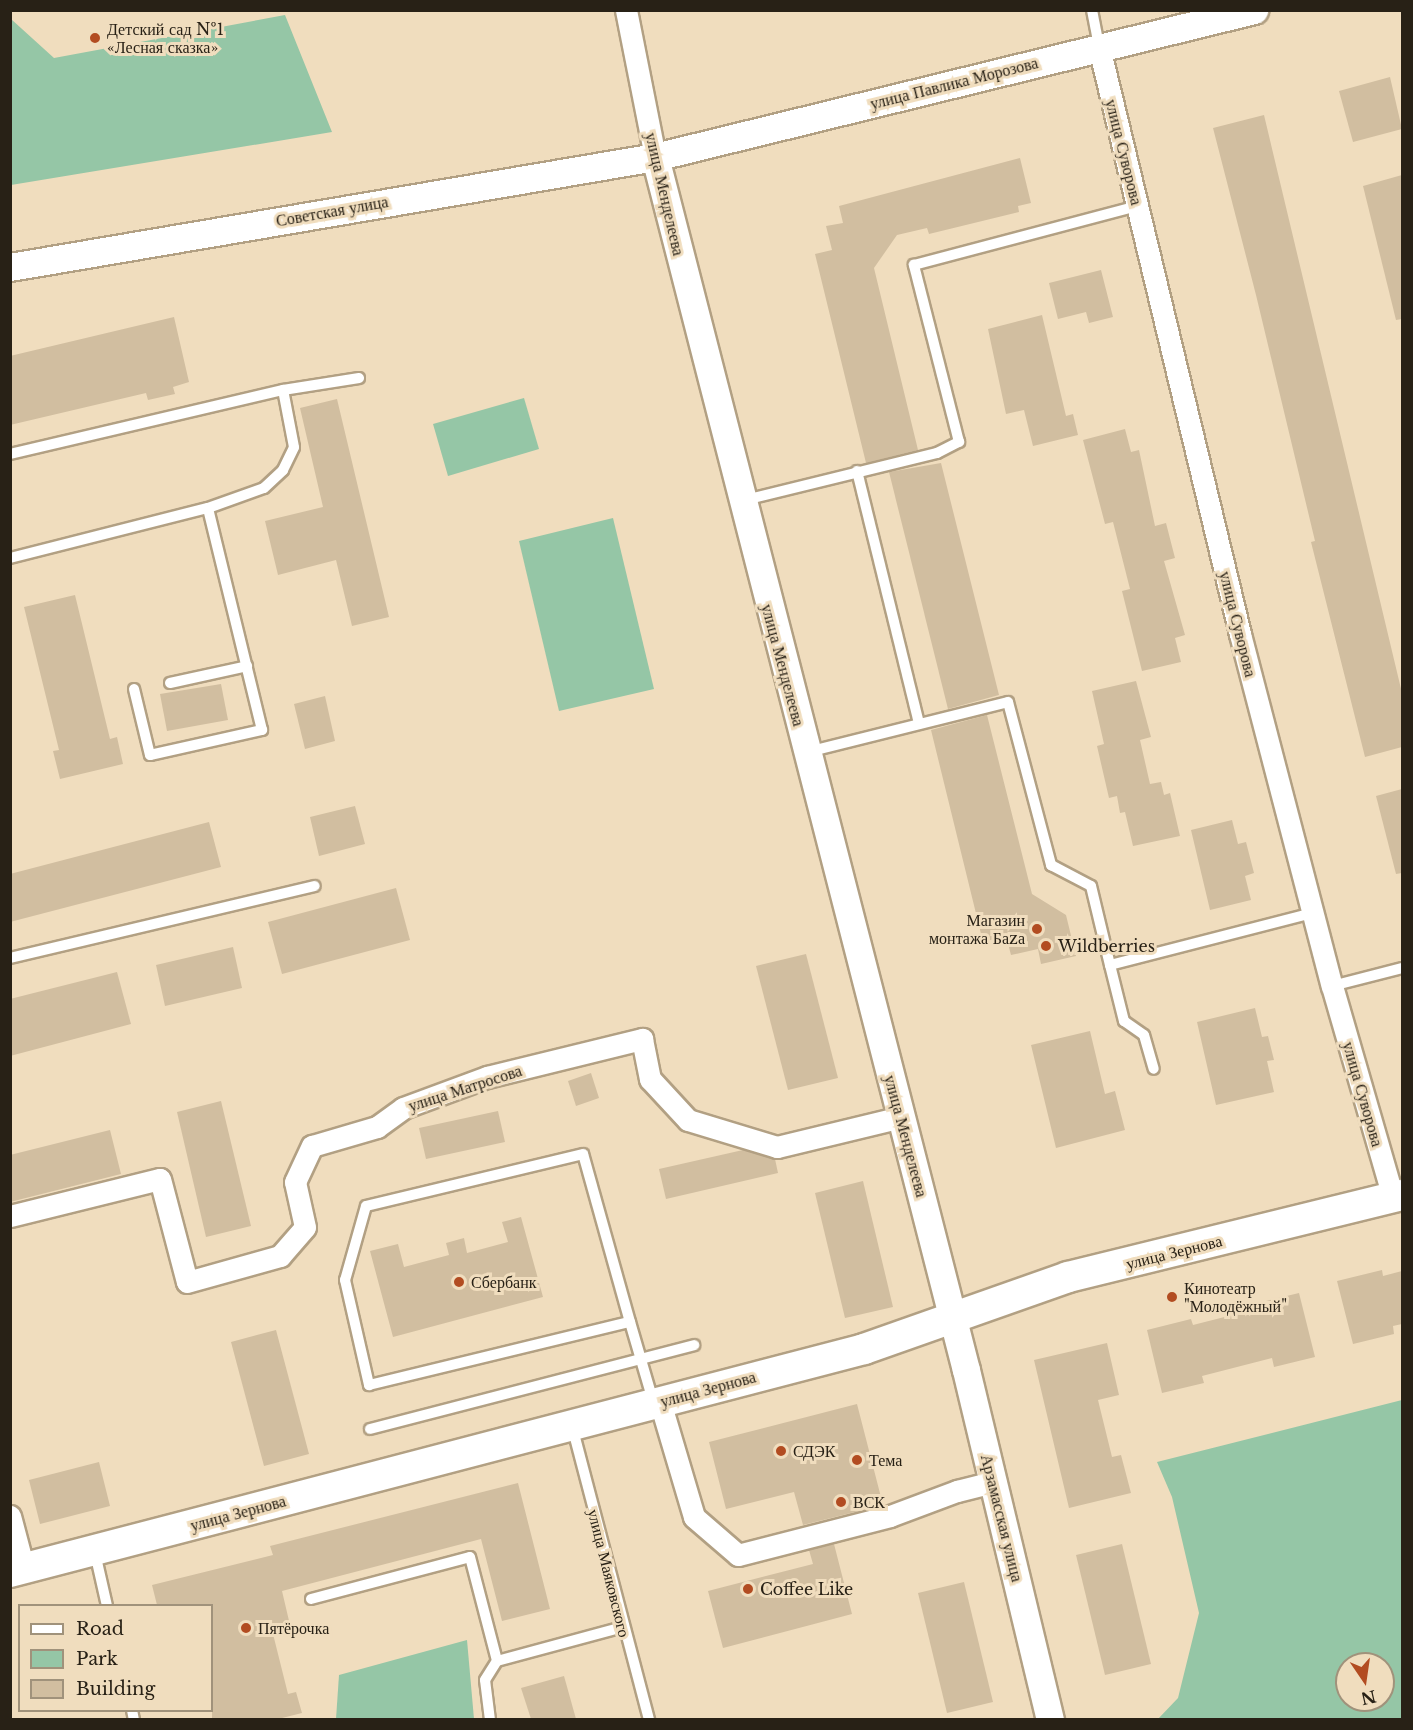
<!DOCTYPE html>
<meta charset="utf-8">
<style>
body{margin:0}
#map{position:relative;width:1413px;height:1730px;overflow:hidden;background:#f0ddbe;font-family:"Libre Baskerville",serif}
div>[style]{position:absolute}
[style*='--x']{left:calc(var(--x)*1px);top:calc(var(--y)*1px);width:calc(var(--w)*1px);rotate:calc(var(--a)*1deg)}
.green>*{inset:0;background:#95c6a6}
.building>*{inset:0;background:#d1bea0}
.roads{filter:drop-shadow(2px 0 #b2a083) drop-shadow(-2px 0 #b2a083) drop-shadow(0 2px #b2a083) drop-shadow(0 -2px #b2a083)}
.service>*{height:10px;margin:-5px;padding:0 5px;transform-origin:5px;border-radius:5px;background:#fff}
.minor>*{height:21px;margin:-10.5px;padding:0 10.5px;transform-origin:10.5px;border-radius:10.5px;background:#fff}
.tertiary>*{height:27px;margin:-13.5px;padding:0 13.5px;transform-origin:13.5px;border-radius:13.5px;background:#fff}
.secondary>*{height:30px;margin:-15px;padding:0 15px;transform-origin:15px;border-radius:15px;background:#fff}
.dots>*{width:16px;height:16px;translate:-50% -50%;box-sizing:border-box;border:3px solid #f0ddbe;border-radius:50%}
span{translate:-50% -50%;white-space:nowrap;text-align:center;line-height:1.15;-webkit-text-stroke:6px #f0ddbe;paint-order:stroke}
.poi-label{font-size:16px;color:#282116}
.left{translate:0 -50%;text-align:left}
.right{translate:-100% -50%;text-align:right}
.street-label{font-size:16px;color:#282116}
.frame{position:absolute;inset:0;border:12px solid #282116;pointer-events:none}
.legend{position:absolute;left:18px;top:1604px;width:195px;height:108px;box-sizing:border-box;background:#f0ddbe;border:2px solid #a0927b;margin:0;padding:8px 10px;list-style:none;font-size:18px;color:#282116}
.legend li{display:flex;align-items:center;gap:12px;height:30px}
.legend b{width:30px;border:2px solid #a0927b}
.north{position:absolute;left:1335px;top:1652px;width:60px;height:60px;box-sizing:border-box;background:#f0ddbe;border:2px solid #a0927b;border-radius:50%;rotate:167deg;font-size:16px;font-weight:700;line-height:24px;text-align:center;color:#282116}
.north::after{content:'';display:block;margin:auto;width:21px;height:27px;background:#b24c21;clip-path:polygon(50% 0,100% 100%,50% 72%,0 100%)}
</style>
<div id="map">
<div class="green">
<i style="clip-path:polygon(285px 15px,332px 132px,11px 185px,11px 19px,54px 58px)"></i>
<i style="clip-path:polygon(524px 398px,539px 449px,448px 476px,433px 424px)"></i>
<i style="clip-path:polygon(613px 518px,654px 689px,559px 711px,519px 541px)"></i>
<i style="clip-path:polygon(evenodd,1402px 1400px,1402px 1719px,1158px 1719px,1178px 1698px,1199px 1613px,1172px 1497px,1157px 1462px,1402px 1400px,1347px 1664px,1383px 1664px,1383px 1700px,1347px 1700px,1347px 1664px)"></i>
<i style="clip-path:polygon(467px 1640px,474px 1719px,336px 1719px,339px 1675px)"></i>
</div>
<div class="building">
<i style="clip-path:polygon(1390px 77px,1402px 129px,1353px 142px,1339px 91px)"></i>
<i style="clip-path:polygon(1264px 115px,1402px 693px,1402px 747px,1365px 757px,1311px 542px,1315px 541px,1256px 295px,1213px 128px)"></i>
<i style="clip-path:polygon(1020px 158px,1031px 203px,1018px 206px,1019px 212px,929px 234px,927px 228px,897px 235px,874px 268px,918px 450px,866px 463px,815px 254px,832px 250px,826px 226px,843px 223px,839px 206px)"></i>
<i style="clip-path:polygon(1402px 175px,1402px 319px,1396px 320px,1363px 186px)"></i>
<i style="clip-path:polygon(1101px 270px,1113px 317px,1089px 323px,1086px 312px,1058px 319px,1049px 283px)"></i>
<i style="clip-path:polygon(1042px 315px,1066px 416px,1073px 414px,1078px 435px,1033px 446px,1024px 410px,1006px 414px,988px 329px)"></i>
<i style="clip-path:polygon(174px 317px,189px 382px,173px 387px,175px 394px,148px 400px,146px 393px,10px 425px,10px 356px)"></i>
<i style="clip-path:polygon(337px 399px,389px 617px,352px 626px,336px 560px,278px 575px,265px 521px,323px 507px,300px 408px)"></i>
<i style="clip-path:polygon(1125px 429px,1131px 452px,1139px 450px,1155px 526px,1166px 523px,1175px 558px,1164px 561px,1185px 635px,1175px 638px,1181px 662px,1142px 671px,1122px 591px,1130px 589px,1113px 522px,1105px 524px,1083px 440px)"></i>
<i style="clip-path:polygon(941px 463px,999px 695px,948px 709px,889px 472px)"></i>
<i style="clip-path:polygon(75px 595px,110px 739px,117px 737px,123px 764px,60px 779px,53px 751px,59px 750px,24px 607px)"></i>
<i style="clip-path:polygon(1136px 681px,1151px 737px,1140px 740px,1150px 784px,1161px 782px,1164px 795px,1170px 793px,1180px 836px,1133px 846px,1125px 812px,1120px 813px,1117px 796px,1109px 798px,1097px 746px,1104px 744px,1092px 691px)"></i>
<i style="clip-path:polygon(221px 684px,228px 720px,167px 731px,160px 694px)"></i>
<i style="clip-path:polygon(325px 696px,335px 741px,305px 749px,294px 704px)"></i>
<i style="clip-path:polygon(987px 715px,1032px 894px,1066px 915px,1076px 956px,1041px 964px,1038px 949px,1011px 955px,1006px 936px,983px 942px,931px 730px)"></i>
<i style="clip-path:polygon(1402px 789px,1402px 873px,1396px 874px,1376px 796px)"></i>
<i style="clip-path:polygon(355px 806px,365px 844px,319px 856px,310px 817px)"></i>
<i style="clip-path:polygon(1232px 820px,1238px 844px,1246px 842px,1254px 873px,1245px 876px,1251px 900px,1210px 910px,1191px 830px)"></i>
<i style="clip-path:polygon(209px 822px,221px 867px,10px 922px,10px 874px)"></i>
<i style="clip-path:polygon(396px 888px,410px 940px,282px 974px,268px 922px)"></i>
<i style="clip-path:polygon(233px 947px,242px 988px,165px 1006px,156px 965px)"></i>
<i style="clip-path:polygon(806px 954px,838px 1078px,788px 1090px,756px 966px)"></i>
<i style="clip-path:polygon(117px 972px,131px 1024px,10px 1056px,10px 999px)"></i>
<i style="clip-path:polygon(1255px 1008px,1262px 1037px,1268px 1036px,1274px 1060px,1267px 1061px,1274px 1092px,1216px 1105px,1197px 1022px)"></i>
<i style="clip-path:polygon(1090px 1031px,1105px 1094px,1115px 1091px,1125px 1130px,1056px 1148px,1031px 1045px)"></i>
<i style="clip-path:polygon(591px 1073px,599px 1098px,576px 1106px,568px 1081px)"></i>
<i style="clip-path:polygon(221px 1101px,251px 1226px,206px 1237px,177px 1112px)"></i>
<i style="clip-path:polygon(498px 1111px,505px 1142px,426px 1159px,419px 1128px)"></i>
<i style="clip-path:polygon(110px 1130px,121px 1174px,10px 1202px,10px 1155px)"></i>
<i style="clip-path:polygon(743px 1150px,775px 1159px,778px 1173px,666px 1199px,659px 1169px)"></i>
<i style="clip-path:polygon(863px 1181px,893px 1307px,845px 1318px,815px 1193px)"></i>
<i style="clip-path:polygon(521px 1217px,543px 1297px,393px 1337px,370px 1251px,398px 1244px,404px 1267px,449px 1255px,446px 1243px,464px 1238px,467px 1253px,508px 1242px,502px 1222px)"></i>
<i style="clip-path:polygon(1382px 1270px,1383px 1276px,1402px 1271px,1402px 1324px,1393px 1326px,1394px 1334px,1353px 1344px,1337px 1281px)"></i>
<i style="clip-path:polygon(1299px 1293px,1315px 1357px,1274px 1367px,1272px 1358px,1202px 1376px,1204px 1383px,1162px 1393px,1147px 1330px,1191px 1319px,1193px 1325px,1256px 1309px,1254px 1304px)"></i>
<i style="clip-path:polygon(276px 1330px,309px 1454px,264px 1466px,231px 1342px)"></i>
<i style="clip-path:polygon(1107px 1343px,1119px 1395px,1098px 1400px,1112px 1457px,1121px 1455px,1131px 1493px,1069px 1508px,1034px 1360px)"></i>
<i style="clip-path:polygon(857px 1404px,883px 1505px,803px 1525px,794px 1492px,726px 1509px,709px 1442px)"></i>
<i style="clip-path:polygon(99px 1462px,110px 1506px,40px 1524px,29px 1480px)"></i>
<i style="clip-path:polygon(518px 1483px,550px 1609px,502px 1621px,481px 1539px,282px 1591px,290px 1625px,272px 1630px,288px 1694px,296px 1692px,302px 1713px,278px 1719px,212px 1719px,212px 1605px,157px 1605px,152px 1585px,273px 1555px,270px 1546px)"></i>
<i style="clip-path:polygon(834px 1544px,852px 1614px,723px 1648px,708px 1591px,813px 1564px,809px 1550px)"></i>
<i style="clip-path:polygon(1122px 1544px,1151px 1664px,1105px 1675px,1076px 1555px)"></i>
<i style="clip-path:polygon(964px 1582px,993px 1702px,947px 1713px,918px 1593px)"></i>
<i style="clip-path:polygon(564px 1676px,576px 1719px,531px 1719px,521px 1688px)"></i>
</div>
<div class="roads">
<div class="service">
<i style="--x:1092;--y:10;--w:38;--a:79"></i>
<i style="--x:10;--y:454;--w:280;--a:-13.2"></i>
<i style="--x:857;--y:471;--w:260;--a:76.2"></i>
<i style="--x:745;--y:500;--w:198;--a:-13.8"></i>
<i style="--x:937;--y:453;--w:25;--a:-27"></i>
<i style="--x:959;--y:442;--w:183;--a:-104.3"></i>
<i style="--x:914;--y:265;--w:231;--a:-14.8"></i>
<i style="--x:10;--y:558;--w:204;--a:-14.2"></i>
<i style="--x:208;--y:508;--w:59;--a:-19.7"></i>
<i style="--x:264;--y:488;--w:26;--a:-43"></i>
<i style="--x:283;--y:470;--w:25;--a:-64"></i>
<i style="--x:294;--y:447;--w:58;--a:-100.9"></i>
<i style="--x:283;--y:390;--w:77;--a:-9"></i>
<i style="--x:170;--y:683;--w:79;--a:-12.4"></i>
<i style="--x:134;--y:689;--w:68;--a:76.4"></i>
<i style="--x:150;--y:755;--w:115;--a:-12.6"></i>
<i style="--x:262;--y:730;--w:228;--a:-103.7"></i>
<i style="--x:808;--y:752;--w:206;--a:-14"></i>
<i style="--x:1008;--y:702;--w:169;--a:75.2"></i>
<i style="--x:1051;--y:865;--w:45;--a:27.7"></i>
<i style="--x:1091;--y:886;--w:81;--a:76.5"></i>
<i style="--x:1110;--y:965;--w:210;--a:-14.4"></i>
<i style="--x:10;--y:958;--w:313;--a:-13.3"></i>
<i style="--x:1110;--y:965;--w:58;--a:76"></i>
<i style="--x:1124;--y:1021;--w:24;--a:35"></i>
<i style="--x:1144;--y:1035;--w:35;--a:74"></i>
<i style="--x:1332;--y:986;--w:72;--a:-14.4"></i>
<i style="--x:630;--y:1322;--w:174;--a:-105.6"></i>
<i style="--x:583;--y:1154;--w:223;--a:166.5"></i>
<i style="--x:366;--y:1206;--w:77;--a:105.8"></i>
<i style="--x:345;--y:1280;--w:108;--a:77.1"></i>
<i style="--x:369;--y:1385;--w:268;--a:-13.6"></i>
<i style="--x:630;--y:1322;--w:85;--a:73.7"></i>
<i style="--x:572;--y:1426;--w:304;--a:75.3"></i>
<i style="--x:370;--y:1429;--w:335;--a:-14.5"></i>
<i style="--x:95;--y:1553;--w:54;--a:77.2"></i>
<i style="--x:311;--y:1599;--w:164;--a:-14.8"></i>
<i style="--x:470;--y:1557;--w:107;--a:75.4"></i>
<i style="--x:132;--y:1710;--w:10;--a:79"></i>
<i style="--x:490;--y:1720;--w:40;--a:-97.1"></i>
<i style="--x:485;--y:1680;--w:22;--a:-58"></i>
<i style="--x:497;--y:1661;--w:131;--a:-15.1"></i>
</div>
<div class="minor">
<i style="--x:626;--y:10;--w:150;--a:78.8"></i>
<i style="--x:1099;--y:47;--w:604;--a:76.49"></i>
<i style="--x:1240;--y:634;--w:364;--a:75.4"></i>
<i style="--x:1332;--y:986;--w:221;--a:73.9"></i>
<i style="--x:10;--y:1216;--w:154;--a:-13.9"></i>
<i style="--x:160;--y:1179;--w:106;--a:75.3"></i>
<i style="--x:187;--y:1282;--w:97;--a:-15.6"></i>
<i style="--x:280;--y:1256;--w:38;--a:-49"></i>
<i style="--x:305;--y:1227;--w:46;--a:-102.5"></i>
<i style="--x:295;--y:1182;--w:40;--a:-65"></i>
<i style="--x:312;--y:1146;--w:68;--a:-16.3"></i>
<i style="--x:377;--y:1127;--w:32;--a:-36"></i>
<i style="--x:403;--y:1108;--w:90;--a:-20.3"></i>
<i style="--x:487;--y:1077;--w:160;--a:-13.8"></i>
<i style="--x:642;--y:1039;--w:41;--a:78.7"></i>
<i style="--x:650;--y:1079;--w:56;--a:47.2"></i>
<i style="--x:688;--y:1120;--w:93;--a:16.9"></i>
<i style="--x:777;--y:1147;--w:128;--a:-13.6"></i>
<i style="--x:660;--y:1402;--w:120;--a:73.5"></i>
<i style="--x:694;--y:1517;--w:58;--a:40.8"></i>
<i style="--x:738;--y:1555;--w:157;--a:-14.4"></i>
<i style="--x:890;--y:1516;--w:72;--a:-20.5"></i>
<i style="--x:957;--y:1491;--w:37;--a:-14"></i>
<i style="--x:10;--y:1516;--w:55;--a:75.2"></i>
</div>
<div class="tertiary">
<i style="--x:655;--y:157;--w:1252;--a:75.62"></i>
<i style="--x:966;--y:1370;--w:360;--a:76.5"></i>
<i style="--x:10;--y:267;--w:654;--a:-9.68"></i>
<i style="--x:655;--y:157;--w:617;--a:-13.79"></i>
</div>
<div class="secondary">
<i style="--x:10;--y:1572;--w:883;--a:-14.63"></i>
<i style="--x:864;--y:1349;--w:216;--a:-19.4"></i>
<i style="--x:1068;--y:1277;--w:344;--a:-13.8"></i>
</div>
</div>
<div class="dots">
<i style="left:95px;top:38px;background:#b24c21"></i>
<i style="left:1037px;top:929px;background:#b24c21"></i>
<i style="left:1046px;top:946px;background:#b24c21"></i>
<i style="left:459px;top:1282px;background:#b24c21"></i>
<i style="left:1172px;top:1297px;background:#b24c21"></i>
<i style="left:781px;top:1451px;background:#b24c21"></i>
<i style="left:857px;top:1460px;background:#b24c21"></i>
<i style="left:841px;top:1502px;background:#b24c21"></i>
<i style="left:748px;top:1589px;background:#b24c21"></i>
<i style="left:246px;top:1628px;background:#b24c21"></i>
</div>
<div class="poi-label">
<span class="left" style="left:107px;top:38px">Детский сад №1<br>«Лесная сказка»</span>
<span class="right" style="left:1025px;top:929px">Магазин<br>монтажа Баzа</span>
<span class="left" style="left:1058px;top:946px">Wildberries</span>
<span class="left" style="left:471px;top:1282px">Сбербанк</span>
<span class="left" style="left:1184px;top:1297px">Кинотеатр<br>"Молодёжный"</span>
<span class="left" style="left:793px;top:1451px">СДЭК</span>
<span class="left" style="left:869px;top:1460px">Тема</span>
<span class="left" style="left:853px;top:1502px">ВСК</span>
<span class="left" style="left:760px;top:1589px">Coffee Like</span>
<span class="left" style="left:258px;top:1628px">Пятёрочка</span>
</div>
<div class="street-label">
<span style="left:954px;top:83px;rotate:-14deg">улица Павлика Морозова</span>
<span style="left:1124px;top:152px;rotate:76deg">улица Суворова</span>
<span style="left:665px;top:194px;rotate:77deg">улица Менделеева</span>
<span style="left:332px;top:211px;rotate:-10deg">Советская улица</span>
<span style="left:1238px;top:624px;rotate:76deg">улица Суворова</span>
<span style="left:783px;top:665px;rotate:75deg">улица Менделеева</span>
<span style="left:465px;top:1088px;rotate:-18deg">улица Матросова</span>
<span style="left:1363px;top:1094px;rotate:74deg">улица Суворова</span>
<span style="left:906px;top:1136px;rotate:75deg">улица Менделеева</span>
<span style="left:1174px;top:1252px;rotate:-14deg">улица Зернова</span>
<span style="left:708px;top:1389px;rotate:-15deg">улица Зернова</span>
<span style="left:238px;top:1513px;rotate:-15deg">улица Зернова</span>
<span style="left:1002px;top:1518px;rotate:76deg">Арзамасская улица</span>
<span style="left:609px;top:1573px;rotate:76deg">улица Маяковского</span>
</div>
<div class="frame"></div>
<ul class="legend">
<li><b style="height:8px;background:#fff"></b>Road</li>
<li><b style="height:16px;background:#95c6a6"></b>Park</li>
<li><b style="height:16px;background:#d1bea0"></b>Building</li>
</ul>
<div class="north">N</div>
</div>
